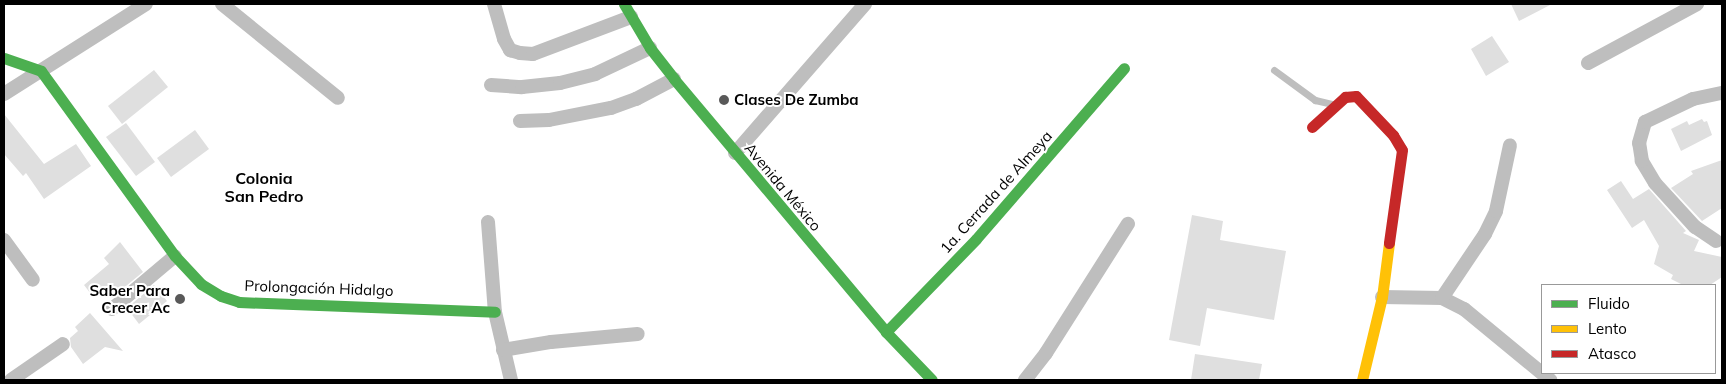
<!DOCTYPE html>
<meta charset="utf-8">
<style>
body{margin:0}
#map{position:relative;width:1726px;height:384px;overflow:hidden;background:#fff;font-family:Mulish,sans-serif}
div>[style]{position:absolute}
[style*='--x']{left:calc(var(--x)*1px);top:calc(var(--y)*1px);width:calc(var(--w)*1px);rotate:calc(var(--a)*1deg)}
.building>*{inset:0;background:#dfdfdf}
.lane>*{height:7px;margin:-3.5px;padding:0 3.5px;transform-origin:3.5px;border-radius:3.5px;background:#bebebe}
.street>*{height:14px;margin:-7px;padding:0 7px;transform-origin:7px;border-radius:7px;background:#bebebe}
.fast>*{height:11px;margin:-5.5px;padding:0 5.5px;transform-origin:5.5px;border-radius:5.5px;background:#4caf50}
.slow>*{height:11px;margin:-5.5px;padding:0 5.5px;transform-origin:5.5px;border-radius:5.5px;background:#ffc107}
.jam>*{height:11px;margin:-5.5px;padding:0 5.5px;transform-origin:5.5px;border-radius:5.5px;background:#c62828}
.dots>*{width:14px;height:14px;translate:-50% -50%;box-sizing:border-box;border:2px solid #fff;border-radius:50%}
span{translate:-50% -50%;white-space:nowrap;text-align:center;line-height:1.15;-webkit-text-stroke:4px #fff;paint-order:stroke}
.poi-label{font-size:15px;color:#000;font-weight:700}
.left{translate:0 -50%;text-align:left}
.right{translate:-100% -50%;text-align:right}
.street-label{font-size:15px;color:#000}
.neighbourhood-label{font-size:16px;color:#000;font-weight:700}
.frame{position:absolute;inset:0;border:5px solid #000;pointer-events:none}
.legend{position:absolute;left:1541px;top:284px;width:175px;height:90px;box-sizing:border-box;background:#fff;border:1px solid #999;margin:0;padding:6px 9px;list-style:none;font-size:15px;color:#000}
.legend li{display:flex;align-items:center;gap:10px;height:25px}
.legend b{width:25px;border:1px solid #999}
</style>
<div id="map">
<div class="building">
<i style="clip-path:polygon(1511px 4px,1552px 4px,1519px 21px)"></i>
<i style="clip-path:polygon(1492px 36px,1509px 62px,1486px 76px,1471px 49px)"></i>
<i style="clip-path:polygon(154px 70px,168px 87px,122px 124px,108px 106px)"></i>
<i style="clip-path:polygon(4px 114px,44px 164px,76px 144px,91px 166px,44px 199px,26px 173px,23px 176px,4px 154px)"></i>
<i style="clip-path:polygon(1702px 119px,1704px 122px,1707px 121px,1712px 135px,1681px 151px,1671px 129px,1687px 121px,1689px 125px)"></i>
<i style="clip-path:polygon(126px 123px,155px 162px,136px 176px,106px 137px)"></i>
<i style="clip-path:polygon(195px 130px,209px 149px,171px 177px,157px 158px)"></i>
<i style="clip-path:polygon(1722px 160px,1722px 208px,1702px 221px,1671px 188px,1693px 174px,1691px 171px)"></i>
<i style="clip-path:polygon(1621px 181px,1633px 199px,1649px 189px,1686px 231px,1683px 233px,1699px 240px,1694px 251px,1722px 257px,1722px 277px,1710px 285px,1683px 285px,1671px 279px,1673px 275px,1654px 264px,1659px 246px,1644px 220px,1632px 228px,1607px 190px)"></i>
<i style="clip-path:polygon(1192px 215px,1223px 221px,1220px 240px,1286px 251px,1274px 320px,1207px 308px,1200px 346px,1169px 340px)"></i>
<i style="clip-path:polygon(120px 242px,143px 272px,115px 295px,108px 286px,94px 298px,84px 285px,109px 264px,104px 258px)"></i>
<i style="clip-path:polygon(154px 285px,167px 301px,139px 324px,127px 308px)"></i>
<i style="clip-path:polygon(90px 313px,123px 351px,105px 347px,83px 364px,71px 347px,70px 338px,78px 331px,75px 327px)"></i>
<i style="clip-path:polygon(1195px 354px,1262px 364px,1259px 380px,1191px 380px)"></i>
</div>
<div class="lane">
<i style="--x:1274;--y:70;--w:51;--a:36.2"></i>
<i style="--x:1315;--y:100;--w:17;--a:13"></i>
</div>
<div class="street">
<i style="--x:222;--y:4;--w:149;--a:39"></i>
<i style="--x:494;--y:4;--w:36;--a:74"></i>
<i style="--x:504;--y:39;--w:13;--a:61"></i>
<i style="--x:510;--y:50;--w:10;--a:17"></i>
<i style="--x:520;--y:53;--w:13;--a:4"></i>
<i style="--x:533;--y:54;--w:105;--a:-20.7"></i>
<i style="--x:1588;--y:63;--w:124;--a:-28.4"></i>
<i style="--x:491;--y:85;--w:31;--a:4"></i>
<i style="--x:522;--y:87;--w:38;--a:-6"></i>
<i style="--x:560;--y:83;--w:36;--a:-14"></i>
<i style="--x:595;--y:74;--w:61;--a:-25.3"></i>
<i style="--x:4;--y:94;--w:168;--a:-32.4"></i>
<i style="--x:520;--y:121;--w:29;--a:-2"></i>
<i style="--x:549;--y:120;--w:63;--a:-11"></i>
<i style="--x:611;--y:108;--w:27;--a:-20"></i>
<i style="--x:636;--y:99;--w:43;--a:-27.8"></i>
<i style="--x:735;--y:153;--w:198;--a:-48.9"></i>
<i style="--x:488;--y:222;--w:90;--a:85.6"></i>
<i style="--x:495;--y:312;--w:70;--a:76.8"></i>
<i style="--x:4;--y:240;--w:49;--a:54.1"></i>
<i style="--x:1716;--y:241;--w:25;--a:-146"></i>
<i style="--x:1695;--y:227;--w:59;--a:-132.3"></i>
<i style="--x:1655;--y:183;--w:26;--a:-121"></i>
<i style="--x:1642;--y:161;--w:18;--a:-99"></i>
<i style="--x:1639;--y:143;--w:22;--a:-74"></i>
<i style="--x:1645;--y:122;--w:53;--a:-25.6"></i>
<i style="--x:1693;--y:99;--w:30;--a:-12"></i>
<i style="--x:1382;--y:297;--w:60;--a:1"></i>
<i style="--x:1442;--y:298;--w:25;--a:27"></i>
<i style="--x:1464;--y:309;--w:112;--a:39.5"></i>
<i style="--x:1442;--y:298;--w:77;--a:-56.1"></i>
<i style="--x:1485;--y:234;--w:25;--a:-64"></i>
<i style="--x:1496;--y:211;--w:67;--a:-78"></i>
<i style="--x:112;--y:309;--w:82;--a:-40.1"></i>
<i style="--x:503;--y:350;--w:49;--a:-9.5"></i>
<i style="--x:551;--y:342;--w:87;--a:-5.3"></i>
<i style="--x:11;--y:380;--w:63;--a:-34.7"></i>
<i style="--x:1025;--y:380;--w:34;--a:-52"></i>
<i style="--x:1046;--y:353;--w:153;--a:-57.6"></i>
</div>
<div class="fast">
<i style="--x:624;--y:4;--w:51;--a:59.4"></i>
<i style="--x:650;--y:48;--w:39;--a:52"></i>
<i style="--x:674;--y:79;--w:330;--a:50"></i>
<i style="--x:886;--y:332;--w:66;--a:46.2"></i>
<i style="--x:4;--y:58;--w:39;--a:19"></i>
<i style="--x:41;--y:71;--w:228;--a:54.1"></i>
<i style="--x:175;--y:256;--w:38;--a:47"></i>
<i style="--x:201;--y:284;--w:23;--a:31"></i>
<i style="--x:221;--y:296;--w:19;--a:18"></i>
<i style="--x:239;--y:302;--w:256;--a:2.2"></i>
<i style="--x:886;--y:332;--w:129;--a:-45.9"></i>
<i style="--x:976;--y:239;--w:226;--a:-49.1"></i>
</div>
<div class="slow">
<i style="--x:1362;--y:380;--w:85;--a:-76.5"></i>
<i style="--x:1382;--y:297;--w:54;--a:-82.6"></i>
</div>
<div class="jam">
<i style="--x:1312;--y:127;--w:45;--a:-42.3"></i>
<i style="--x:1345;--y:97;--w:11;--a:-5"></i>
<i style="--x:1356;--y:96;--w:54;--a:46.5"></i>
<i style="--x:1393;--y:135;--w:17;--a:59"></i>
<i style="--x:1402;--y:150;--w:94;--a:98"></i>
</div>
<div class="dots">
<i style="left:724px;top:100px;background:#595959"></i>
<i style="left:180px;top:299px;background:#595959"></i>
</div>
<div class="poi-label">
<span class="left" style="left:734px;top:100px">Clases De Zumba</span>
<span class="right" style="left:170px;top:299px">Saber Para<br>Crecer Ac</span>
</div>
<div class="street-label">
<span style="left:783px;top:187px;rotate:50deg">Avenida México</span>
<span style="left:996px;top:192px;rotate:-48deg">1a. Cerrada de Almeya</span>
<span style="left:319px;top:288px;rotate:2deg">Prolongación Hidalgo</span>
</div>
<div class="neighbourhood-label">
<span style="left:264px;top:187px">Colonia<br>San Pedro</span>
</div>
<div class="frame"></div>
<ul class="legend">
<li><b style="height:6px;background:#4caf50"></b>Fluido</li>
<li><b style="height:6px;background:#ffc107"></b>Lento</li>
<li><b style="height:6px;background:#c62828"></b>Atasco</li>
</ul>
</div>
